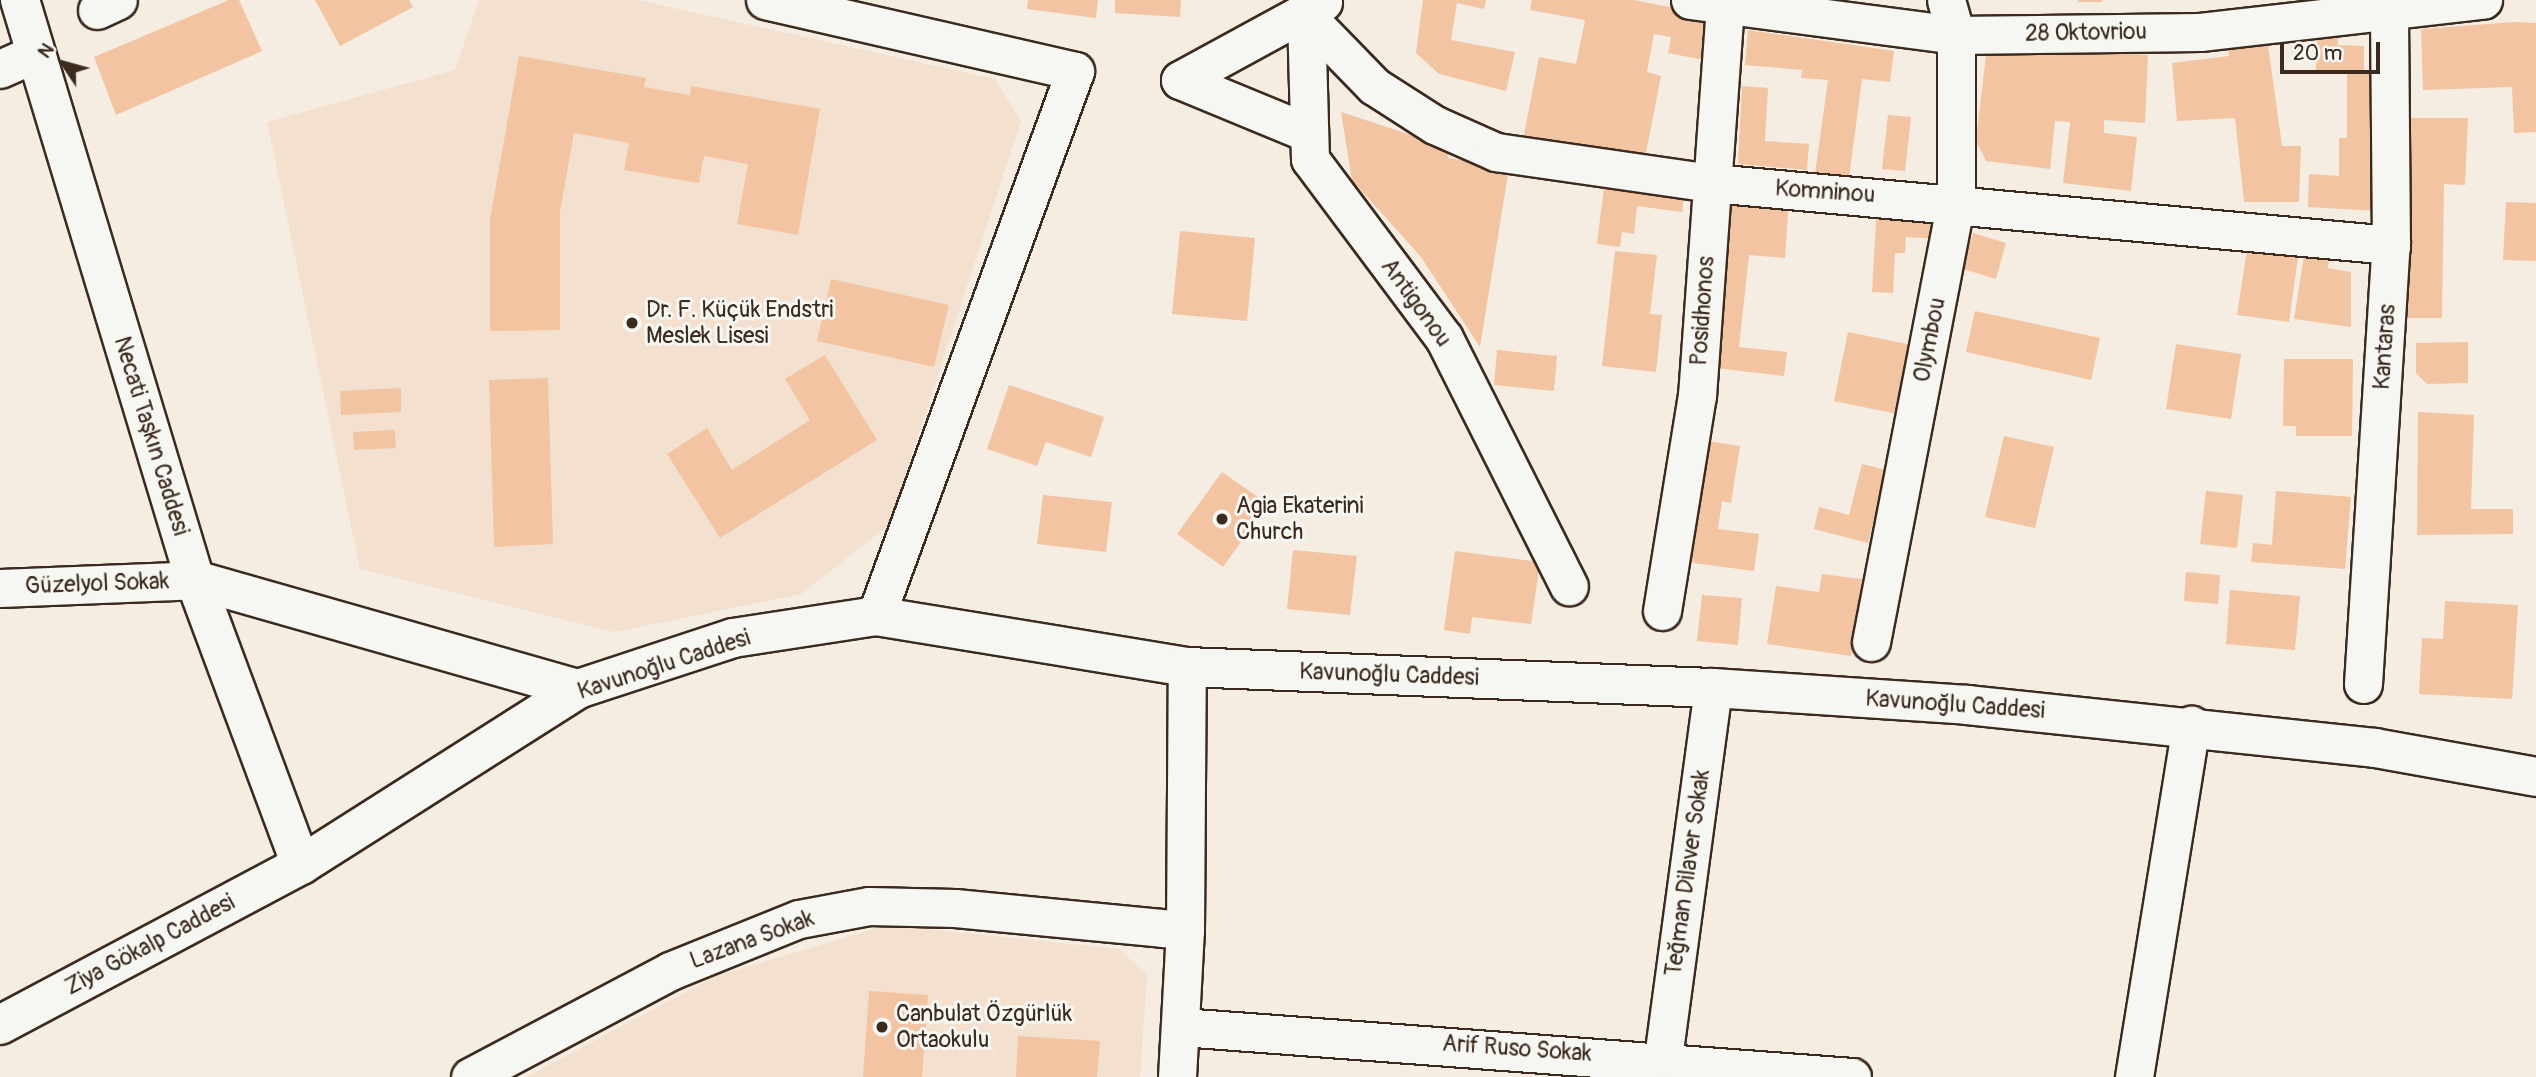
<!DOCTYPE html>
<meta charset="utf-8">
<style>
body{margin:0}
#map{position:relative;width:2536px;height:1077px;overflow:hidden;background:#f5ece2;font-family:Pangolin,sans-serif}
div>[style]{position:absolute}
[style*='--x']{left:calc(var(--x)*1px);top:calc(var(--y)*1px);width:calc(var(--w)*1px);rotate:calc(var(--a)*1deg)}
.built>*{inset:0;background:#f4e0cf}
.building>*{inset:0;background:#f2c4a2}
.roads{filter:drop-shadow(2px 0 #3b2a1e) drop-shadow(-2px 0 #3b2a1e) drop-shadow(0 2px #3b2a1e) drop-shadow(0 -2px #3b2a1e)}
.minor>*{height:37px;margin:-18.5px;padding:0 18.5px;transform-origin:18.5px;border-radius:18.5px;background:#f6f6f2}
.major>*{height:38px;margin:-19px;padding:0 19px;transform-origin:19px;border-radius:19px;background:#f6f6f2}
.dots>*{width:19px;height:19px;translate:-50% -50%;box-sizing:border-box;border:4px solid #f6f6f2;border-radius:50%}
span{translate:-50% -50%;white-space:nowrap;text-align:center;line-height:1.15;-webkit-text-stroke:6px #f6f6f2;paint-order:stroke}
.street-label{font-size:23px;color:#3b2a1e}
.poi-label{font-size:23px;color:#3b2a1e}
.left{translate:0 -50%;text-align:left}
.north{position:absolute;left:28px;top:28px;width:70px;height:70px;-webkit-text-stroke:5px #f6f6f2;paint-order:stroke;rotate:306deg;font-size:19px;font-weight:700;line-height:28px;text-align:center;color:#3b2a1e}
.north::after{content:'';display:block;margin:auto;width:24px;height:32px;background:#3b2a1e;clip-path:polygon(50% 0,100% 100%,50% 72%,0 100%)}
.scale{position:absolute;left:2280px;top:42px;width:100px;height:32px;box-sizing:border-box;border:4px solid #3b2a1e;border-top:0;padding-left:9px;font-size:21px;line-height:24px;white-space:nowrap;color:#3b2a1e;-webkit-text-stroke:5px #f6f6f2;paint-order:stroke}
</style>
<div id="map">
<div class="built">
<i style="clip-path:polygon(479px 0,638px 0,995px 79px,1021px 121px,889px 525px,801px 594px,614px 632px,360px 569px,267px 122px,455px 70px)"></i>
<i style="clip-path:polygon(887px 925px,1119px 949px,1147px 975px,1140px 1077px,526px 1077px,716px 976px)"></i>
</div>
<div class="building">
<i style="clip-path:polygon(229px 0,239px 0,262px 51px,116px 115px,94px 57px)"></i>
<i style="clip-path:polygon(315px 0,409px 0,413px 7px,340px 46px)"></i>
<i style="clip-path:polygon(1028px 0,1098px 0,1096px 18px,1027px 9px)"></i>
<i style="clip-path:polygon(1115px 0,1181px 0,1180px 17px,1115px 13px)"></i>
<i style="clip-path:polygon(1423px 0,1486px 0,1484px 9px,1457px 3px,1451px 40px,1515px 52px,1506px 91px,1439px 74px,1416px 53px)"></i>
<i style="clip-path:polygon(1532px 0,1634px 0,1704px 14px,1710px 27px,1704px 60px,1668px 53px,1671px 37px,1654px 34px,1647px 72px,1661px 76px,1644px 163px,1523px 140px,1539px 57px,1576px 64px,1585px 20px,1530px 10px)"></i>
<i style="clip-path:polygon(2078px 0,2102px 0,2102px 2px,2078px 2px)"></i>
<i style="clip-path:polygon(2514px 22px,2536px 23px,2536px 132px,2514px 133px,2512px 87px,2423px 90px,2421px 29px)"></i>
<i style="clip-path:polygon(2317px 26px,2338px 26px,2338px 45px,2364px 46px,2364px 72px,2378px 72px,2378px 211px,2308px 207px,2309px 174px,2339px 176px,2339px 138px,2347px 138px,2347px 72px,2316px 71px)"></i>
<i style="clip-path:polygon(1748px 30px,1894px 51px,1890px 82px,1862px 79px,1849px 178px,1815px 174px,1828px 80px,1801px 78px,1802px 70px,1745px 65px)"></i>
<i style="clip-path:polygon(2267px 38px,2282px 146px,2301px 146px,2299px 202px,2244px 202px,2235px 118px,2177px 121px,2172px 63px,2229px 56px,2228px 44px)"></i>
<i style="clip-path:polygon(1987px 46px,2148px 55px,2145px 123px,2104px 120px,2104px 133px,2137px 137px,2131px 191px,2063px 183px,2070px 122px,2055px 121px,2050px 169px,1986px 161px,1976px 141px)"></i>
<i style="clip-path:polygon(519px 56px,646px 78px,644px 87px,690px 95px,691px 86px,820px 109px,798px 235px,737px 224px,748px 164px,704px 156px,699px 183px,624px 170px,629px 143px,574px 133px,560px 212px,560px 330px,490px 331px,490px 219px)"></i>
<i style="clip-path:polygon(1742px 86px,1768px 88px,1765px 141px,1809px 144px,1807px 170px,1738px 164px)"></i>
<i style="clip-path:polygon(1341px 112px,1448px 147px,1448px 158px,1509px 168px,1480px 347px,1421px 257px,1352px 180px)"></i>
<i style="clip-path:polygon(1888px 115px,1911px 117px,1905px 171px,1882px 169px)"></i>
<i style="clip-path:polygon(2411px 118px,2468px 118px,2465px 185px,2444px 184px,2442px 318px,2407px 318px)"></i>
<i style="clip-path:polygon(1605px 179px,1685px 189px,1682px 212px,1637px 206px,1634px 234px,1622px 232px,1620px 247px,1597px 244px)"></i>
<i style="clip-path:polygon(1731px 196px,1789px 199px,1785px 258px,1749px 255px,1739px 347px,1787px 352px,1784px 376px,1715px 368px)"></i>
<i style="clip-path:polygon(2506px 202px,2536px 203px,2536px 261px,2503px 260px)"></i>
<i style="clip-path:polygon(1877px 205px,1940px 207px,1939px 239px,1906px 237px,1905px 253px,1895px 253px,1893px 293px,1872px 292px)"></i>
<i style="clip-path:polygon(1180px 231px,1255px 238px,1247px 321px,1172px 314px)"></i>
<i style="clip-path:polygon(1973px 233px,2006px 243px,1996px 279px,1963px 269px)"></i>
<i style="clip-path:polygon(2247px 250px,2298px 257px,2289px 322px,2237px 315px)"></i>
<i style="clip-path:polygon(1615px 251px,1657px 255px,1650px 314px,1662px 315px,1656px 372px,1602px 366px)"></i>
<i style="clip-path:polygon(2304px 256px,2329px 259px,2328px 268px,2351px 272px,2351px 327px,2294px 319px)"></i>
<i style="clip-path:polygon(831px 279px,949px 305px,934px 367px,817px 341px)"></i>
<i style="clip-path:polygon(1975px 311px,2100px 338px,2091px 380px,1966px 352px)"></i>
<i style="clip-path:polygon(1848px 332px,1912px 345px,1897px 414px,1834px 401px)"></i>
<i style="clip-path:polygon(2468px 342px,2468px 383px,2427px 384px,2416px 373px,2416px 343px)"></i>
<i style="clip-path:polygon(2176px 344px,2241px 354px,2231px 419px,2166px 409px)"></i>
<i style="clip-path:polygon(1497px 350px,1557px 356px,1554px 391px,1494px 385px)"></i>
<i style="clip-path:polygon(825px 355px,877px 440px,720px 538px,667px 454px,707px 428px,732px 470px,810px 420px,785px 379px)"></i>
<i style="clip-path:polygon(2284px 359px,2353px 359px,2352px 436px,2296px 436px,2296px 426px,2283px 426px)"></i>
<i style="clip-path:polygon(548px 378px,553px 544px,494px 547px,489px 380px)"></i>
<i style="clip-path:polygon(1009px 385px,1104px 417px,1091px 457px,1046px 442px,1037px 466px,987px 449px)"></i>
<i style="clip-path:polygon(401px 388px,401px 412px,341px 415px,340px 391px)"></i>
<i style="clip-path:polygon(2418px 412px,2474px 415px,2471px 509px,2513px 509px,2513px 534px,2417px 535px)"></i>
<i style="clip-path:polygon(395px 430px,396px 448px,354px 450px,353px 432px)"></i>
<i style="clip-path:polygon(2004px 436px,2054px 447px,2035px 528px,1985px 517px)"></i>
<i style="clip-path:polygon(1707px 441px,1740px 446px,1731px 503px,1722px 501px,1718px 529px,1759px 534px,1754px 571px,1694px 563px,1689px 556px)"></i>
<i style="clip-path:polygon(1862px 464px,1886px 470px,1868px 543px,1814px 529px,1819px 507px,1849px 515px)"></i>
<i style="clip-path:polygon(1222px 472px,1268px 504px,1223px 567px,1177px 534px)"></i>
<i style="clip-path:polygon(2206px 491px,2243px 495px,2237px 548px,2200px 544px)"></i>
<i style="clip-path:polygon(2276px 491px,2351px 497px,2345px 569px,2251px 562px,2253px 543px,2272px 545px)"></i>
<i style="clip-path:polygon(1043px 495px,1112px 502px,1106px 552px,1037px 544px)"></i>
<i style="clip-path:polygon(1293px 550px,1357px 556px,1350px 615px,1287px 609px)"></i>
<i style="clip-path:polygon(1455px 551px,1540px 562px,1531px 624px,1472px 617px,1470px 634px,1444px 630px)"></i>
<i style="clip-path:polygon(2186px 572px,2220px 575px,2218px 604px,2184px 601px)"></i>
<i style="clip-path:polygon(1822px 574px,1862px 579px,1851px 656px,1767px 644px,1776px 586px,1819px 592px)"></i>
<i style="clip-path:polygon(2230px 590px,2300px 596px,2295px 650px,2226px 644px)"></i>
<i style="clip-path:polygon(1702px 595px,1742px 598px,1738px 645px,1697px 641px)"></i>
<i style="clip-path:polygon(2445px 601px,2518px 605px,2512px 699px,2419px 694px,2422px 638px,2443px 639px)"></i>
<i style="clip-path:polygon(869px 991px,928px 995px,922px 1077px,863px 1077px)"></i>
<i style="clip-path:polygon(1018px 1036px,1100px 1041px,1097px 1077px,1016px 1077px)"></i>
</div>
<div class="roads">
<div class="minor">
<i style="--x:765;--y:0;--w:318;--a:12.9"></i>
<i style="--x:1075;--y:71;--w:580;--a:110.06"></i>
<i style="--x:1690;--y:0;--w:268;--a:7.5"></i>
<i style="--x:1956;--y:35;--w:244;--a:-0.7"></i>
<i style="--x:2200;--y:32;--w:285;--a:-6.5"></i>
<i style="--x:97;--y:10;--w:23;--a:-25"></i>
<i style="--x:1306;--y:16;--w:98;--a:45.8"></i>
<i style="--x:1374;--y:86;--w:72;--a:32.6"></i>
<i style="--x:1435;--y:125;--w:67;--a:23.9"></i>
<i style="--x:1496;--y:152;--w:218;--a:8.2"></i>
<i style="--x:1712;--y:183;--w:682;--a:5.22"></i>
<i style="--x:1306;--y:16;--w:143;--a:88.4"></i>
<i style="--x:1310;--y:159;--w:224;--a:53.2"></i>
<i style="--x:1444;--y:338;--w:278;--a:63.3"></i>
<i style="--x:0;--y:69;--w:37;--a:-24"></i>
<i style="--x:1180;--y:80;--w:163;--a:-28.6"></i>
<i style="--x:1180;--y:80;--w:136;--a:22.4"></i>
<i style="--x:0;--y:588;--w:195;--a:-2.3"></i>
<i style="--x:1662;--y:611;--w:218;--a:-80.8"></i>
<i style="--x:1697;--y:396;--w:388;--a:-85.9"></i>
<i style="--x:1871;--y:642;--w:448;--a:-79.1"></i>
<i style="--x:1956;--y:202;--w:167;--a:-90"></i>
<i style="--x:1956;--y:35;--w:36;--a:-106"></i>
<i style="--x:2363;--y:684;--w:440;--a:-86.4"></i>
<i style="--x:2391;--y:245;--w:235;--a:-90.5"></i>
<i style="--x:1181;--y:1027;--w:673;--a:4.26"></i>
<i style="--x:1663;--y:1058;--w:373;--a:-82.3"></i>
<i style="--x:470;--y:1077;--w:226;--a:-27.9"></i>
<i style="--x:670;--y:971;--w:139;--a:-22"></i>
<i style="--x:799;--y:919;--w:71;--a:-10.5"></i>
<i style="--x:869;--y:906;--w:86;--a:1.3"></i>
<i style="--x:955;--y:908;--w:231;--a:5.5"></i>
<i style="--x:1177;--y:1077;--w:147;--a:-86.9"></i>
<i style="--x:1185;--y:930;--w:263;--a:-89.6"></i>
<i style="--x:2134;--y:1077;--w:357;--a:-80.8"></i>
</div>
<div class="major">
<i style="--x:20;--y:0;--w:606;--a:73.21"></i>
<i style="--x:195;--y:580;--w:304;--a:69.6"></i>
<i style="--x:195;--y:580;--w:398;--a:15.9"></i>
<i style="--x:0;--y:1025;--w:341;--a:-28"></i>
<i style="--x:301;--y:865;--w:328;--a:-32.4"></i>
<i style="--x:578;--y:689;--w:163;--a:-18.2"></i>
<i style="--x:733;--y:638;--w:145;--a:-8.7"></i>
<i style="--x:876;--y:616;--w:315;--a:9.3"></i>
<i style="--x:1187;--y:667;--w:526;--a:2.29"></i>
<i style="--x:1713;--y:688;--w:255;--a:3.8"></i>
<i style="--x:1967;--y:705;--w:410;--a:6"></i>
<i style="--x:2375;--y:748;--w:164;--a:10.2"></i>
</div>
</div>
<div class="dots">
<i style="left:632px;top:323px;background:#3b2a1e"></i>
<i style="left:1222px;top:519px;background:#3b2a1e"></i>
<i style="left:882px;top:1027px;background:#3b2a1e"></i>
</div>
<div class="street-label">
<span style="left:2086px;top:33px;rotate:-1deg">28 Oktovriou</span>
<span style="left:1825px;top:192px;rotate:4deg">Komninou</span>
<span style="left:1416px;top:303px;rotate:54deg">Antigonou</span>
<span style="left:1703px;top:311px;rotate:-86deg">Posidhonos</span>
<span style="left:1930px;top:340px;rotate:-79deg">Olymbou</span>
<span style="left:2385px;top:347px;rotate:-86deg">Kantaras</span>
<span style="left:151px;top:436px;rotate:73deg">Necati Taşkın Caddesi</span>
<span style="left:97px;top:584px;rotate:-2deg">Güzelyol Sokak</span>
<span style="left:664px;top:665px;rotate:-18deg">Kavunoğlu Caddesi</span>
<span style="left:1389px;top:675px;rotate:2deg">Kavunoğlu Caddesi</span>
<span style="left:1955px;top:705px;rotate:4deg">Kavunoğlu Caddesi</span>
<span style="left:1688px;top:873px;rotate:-82deg">Teğman Dilaver Sokak</span>
<span style="left:752px;top:940px;rotate:-20deg">Lazana Sokak</span>
<span style="left:150px;top:945px;rotate:-28deg">Ziya Gökalp Caddesi</span>
<span style="left:1517px;top:1049px;rotate:4deg">Arif Ruso Sokak</span>
</div>
<div class="poi-label">
<span class="left" style="left:646px;top:323px">Dr. F. Küçük Endstri<br>Meslek Lisesi</span>
<span class="left" style="left:1236px;top:519px">Agia Ekaterini<br>Church</span>
<span class="left" style="left:896px;top:1027px">Canbulat Özgürlük<br>Ortaokulu</span>
</div>
<div class="north">N</div>
<div class="scale">20 m</div>
</div>
